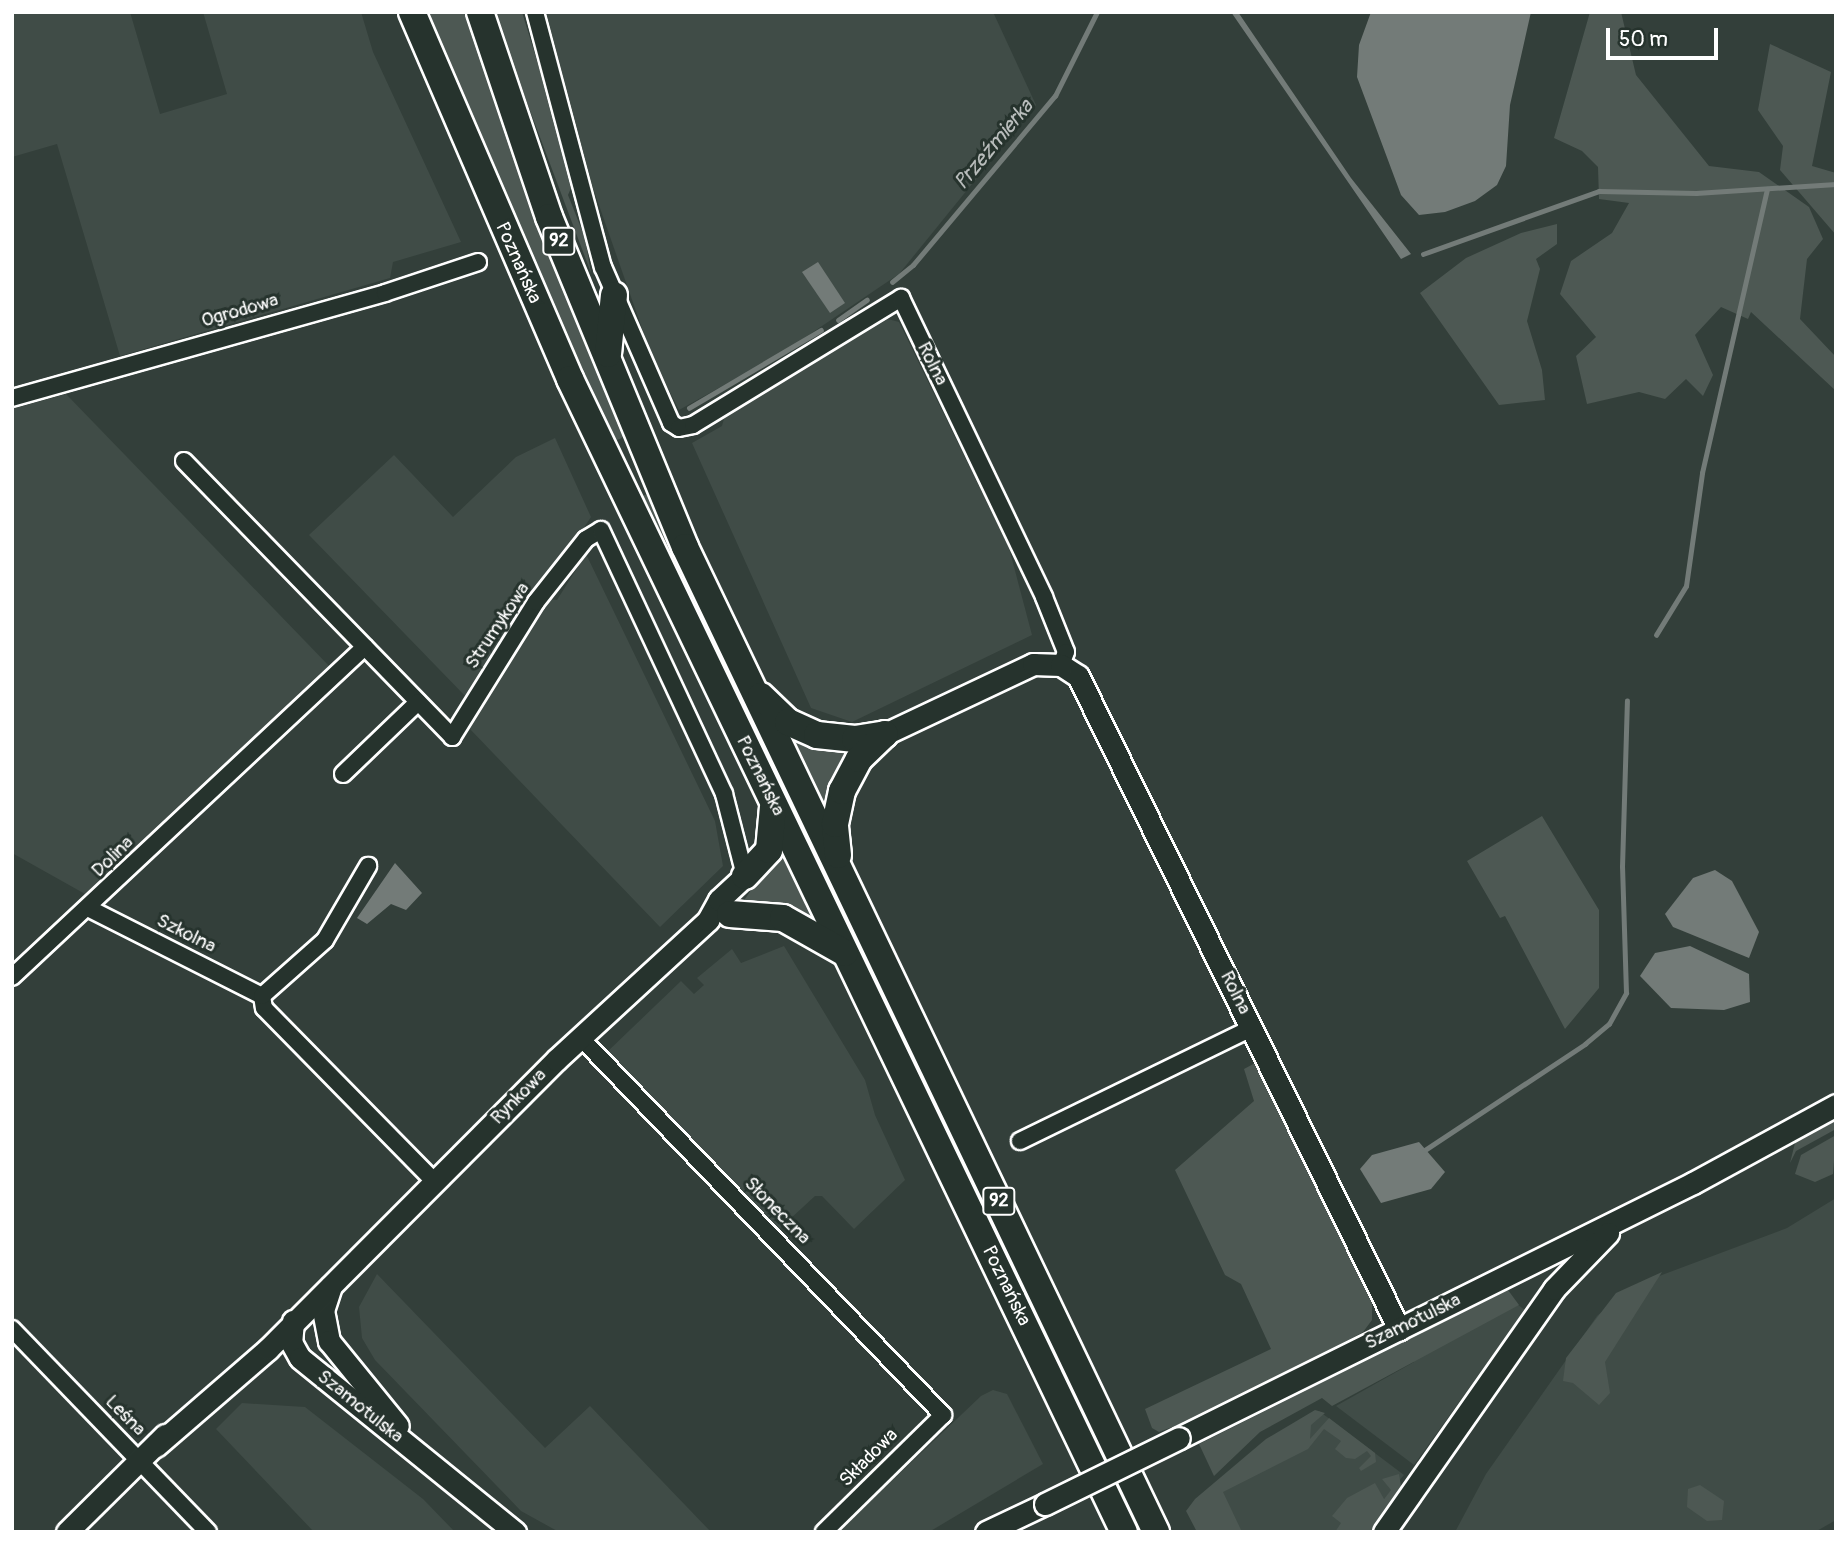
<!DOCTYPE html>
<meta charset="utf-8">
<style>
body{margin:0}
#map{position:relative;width:1848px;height:1544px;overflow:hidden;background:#333f3a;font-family:Pangolin,sans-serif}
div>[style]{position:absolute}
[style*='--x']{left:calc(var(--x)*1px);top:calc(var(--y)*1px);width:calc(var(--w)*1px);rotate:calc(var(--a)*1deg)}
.built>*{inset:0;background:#404c47}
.green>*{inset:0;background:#4d5853}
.water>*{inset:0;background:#737b78}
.stream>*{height:4.5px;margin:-2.25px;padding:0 2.25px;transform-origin:2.25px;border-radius:2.25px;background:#737b78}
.roads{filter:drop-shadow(2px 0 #fff) drop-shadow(-2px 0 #fff) drop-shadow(0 2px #fff) drop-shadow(0 -2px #fff)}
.minor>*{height:16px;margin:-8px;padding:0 8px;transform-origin:8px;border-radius:8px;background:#26332d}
.tertiary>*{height:21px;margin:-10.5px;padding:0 10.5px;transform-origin:10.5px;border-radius:10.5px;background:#26332d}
.primary>*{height:26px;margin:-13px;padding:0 13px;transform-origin:13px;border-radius:13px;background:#26332d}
.bridges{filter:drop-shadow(2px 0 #fff) drop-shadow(-2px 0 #fff) drop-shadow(0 2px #fff) drop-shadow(0 -2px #fff)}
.tertiary-bridge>*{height:21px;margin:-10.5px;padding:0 10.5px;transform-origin:10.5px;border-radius:10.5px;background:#26332d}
span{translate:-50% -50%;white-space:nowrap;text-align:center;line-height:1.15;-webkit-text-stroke:6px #26332d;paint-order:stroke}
.shield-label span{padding:2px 5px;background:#26332d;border:2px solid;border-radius:5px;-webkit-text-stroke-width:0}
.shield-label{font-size:18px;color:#fff;font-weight:700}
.street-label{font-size:19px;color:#fff}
.water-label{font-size:21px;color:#b9bdbc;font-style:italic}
.frame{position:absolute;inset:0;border:14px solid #fff;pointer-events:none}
.scale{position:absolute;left:1606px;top:28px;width:112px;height:32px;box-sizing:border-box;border:4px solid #fff;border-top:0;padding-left:9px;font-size:21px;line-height:24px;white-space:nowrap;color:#fff;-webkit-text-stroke:5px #26332d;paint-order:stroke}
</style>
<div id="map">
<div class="built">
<i style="clip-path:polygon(12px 12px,130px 12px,160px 114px,227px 94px,203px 12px,361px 12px,373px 52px,461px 242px,393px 262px,390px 278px,120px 356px,57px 144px,12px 157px)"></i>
<i style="clip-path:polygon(544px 12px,993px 12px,1036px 105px,899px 274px,782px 353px,679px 410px,652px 357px,593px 188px)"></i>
<i style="clip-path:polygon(888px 319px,899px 322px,1009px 548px,1032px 635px,852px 722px,811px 708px,692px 443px,722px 426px,725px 415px)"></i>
<i style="clip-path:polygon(66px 394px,332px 669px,94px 899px,12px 853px,12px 409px)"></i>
<i style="clip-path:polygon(555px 438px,591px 517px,555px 571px,529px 597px,468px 699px,309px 535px,394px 455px,453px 517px,516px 457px)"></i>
<i style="clip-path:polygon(586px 554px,715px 821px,723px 866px,660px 927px,469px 728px,548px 599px,557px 600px)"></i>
<i style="clip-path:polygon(784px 946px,865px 1080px,875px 1115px,905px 1180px,854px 1229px,822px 1196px,815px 1196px,777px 1231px,606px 1053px,681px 981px,694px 994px,704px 985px,697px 978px,732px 949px,741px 963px)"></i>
<i style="clip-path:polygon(1836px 1198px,1836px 1520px,1815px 1532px,1455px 1532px,1486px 1474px,1597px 1316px,1630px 1287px,1787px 1228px)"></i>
<i style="clip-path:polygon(377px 1274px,545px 1448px,590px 1406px,711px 1532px,559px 1532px,521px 1511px,375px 1360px,362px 1338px,359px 1307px)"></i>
<i style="clip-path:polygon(1514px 1302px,1525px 1310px,1414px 1465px,1336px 1406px,1414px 1362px,1411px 1355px)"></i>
<i style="clip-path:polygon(993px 1390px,1007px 1394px,1043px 1464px,929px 1532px,838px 1532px,981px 1396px)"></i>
<i style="clip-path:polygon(242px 1403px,305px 1407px,423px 1499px,455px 1532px,314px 1532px,216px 1429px)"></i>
<i style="clip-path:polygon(1319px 1411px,1404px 1475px,1357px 1532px,1223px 1532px,1199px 1502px)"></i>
</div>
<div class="green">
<i style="clip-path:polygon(425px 12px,467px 12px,628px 433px,620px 439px,608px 442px)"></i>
<i style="clip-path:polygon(493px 12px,522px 12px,574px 181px,568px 195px,585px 238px,591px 273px)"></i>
<i style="clip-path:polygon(1590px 12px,1621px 12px,1636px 75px,1709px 166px,1759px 172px,1809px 207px,1823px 239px,1807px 259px,1800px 319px,1836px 357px,1836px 391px,1751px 312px,1748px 319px,1721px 307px,1695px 335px,1713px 375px,1703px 396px,1686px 379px,1665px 399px,1639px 392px,1587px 404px,1576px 356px,1596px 337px,1560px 294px,1571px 261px,1612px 233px,1629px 203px,1599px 199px,1598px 167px,1582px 151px,1554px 138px)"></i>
<i style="clip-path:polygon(1770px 44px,1831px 72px,1812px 166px,1836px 173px,1836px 235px,1780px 170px,1783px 146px,1758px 110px)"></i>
<i style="clip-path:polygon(1557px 224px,1557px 244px,1536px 259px,1540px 269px,1527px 321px,1542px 370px,1545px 400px,1499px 405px,1420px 293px,1466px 258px,1521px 233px)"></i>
<i style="clip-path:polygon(650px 493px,1113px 1458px,1104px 1463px,638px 498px)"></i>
<i style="clip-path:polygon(784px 732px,853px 749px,827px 817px)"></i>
<i style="clip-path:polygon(1542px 816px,1599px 910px,1599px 988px,1565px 1029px,1505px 916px,1500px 918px,1467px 861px)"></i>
<i style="clip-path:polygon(780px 847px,821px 924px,743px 902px)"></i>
<i style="clip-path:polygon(1257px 1062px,1372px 1303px,1372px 1320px,1363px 1332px,1339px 1345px,1199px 1417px,1159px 1432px,1152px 1428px,1145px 1409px,1271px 1349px,1241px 1284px,1225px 1275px,1175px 1170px,1254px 1101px,1244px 1069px)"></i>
<i style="clip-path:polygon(1836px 1115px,1836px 1129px,1796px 1151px,1790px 1163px,1796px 1139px)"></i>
<i style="clip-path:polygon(1836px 1135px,1833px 1174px,1815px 1182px,1795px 1174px,1801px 1155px)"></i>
<i style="clip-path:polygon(1662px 1272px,1605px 1362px,1610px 1393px,1599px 1405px,1573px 1383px,1563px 1381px,1566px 1358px,1616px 1293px)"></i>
<i style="clip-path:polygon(1508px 1290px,1519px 1305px,1332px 1406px,1322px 1398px,1260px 1432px,1214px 1476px,1199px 1444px)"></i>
<i style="clip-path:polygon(1315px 1410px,1325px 1413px,1311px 1425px,1310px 1439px,1329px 1418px,1375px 1453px,1376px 1462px,1361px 1471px,1359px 1468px,1371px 1456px,1367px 1451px,1355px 1459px,1346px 1458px,1335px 1449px,1341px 1441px,1324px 1429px,1308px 1449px,1223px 1492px,1242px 1532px,1197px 1532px,1186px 1511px,1195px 1499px,1266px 1439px)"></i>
<i style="clip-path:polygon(1399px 1474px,1402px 1492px,1375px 1532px,1335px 1532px,1341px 1523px,1332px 1516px,1347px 1498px,1375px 1483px,1384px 1499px,1391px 1490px,1382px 1479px)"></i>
<i style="clip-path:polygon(1700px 1485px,1724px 1501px,1722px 1520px,1707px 1521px,1687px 1507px,1688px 1489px)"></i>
</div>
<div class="water">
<i style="clip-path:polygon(1231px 12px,1238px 12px,1351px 178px,1411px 254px,1401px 259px)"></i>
<i style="clip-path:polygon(1371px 12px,1531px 12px,1510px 105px,1506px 166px,1497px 185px,1475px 201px,1445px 212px,1419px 215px,1401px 195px,1357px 77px,1359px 45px)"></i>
<i style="clip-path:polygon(818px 262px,845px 303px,830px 313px,802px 272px)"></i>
<i style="clip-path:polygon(395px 863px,422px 893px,406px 910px,391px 904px,367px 924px,357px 918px)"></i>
<i style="clip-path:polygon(1715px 870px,1732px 881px,1759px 932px,1749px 958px,1673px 927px,1665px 914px,1693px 878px)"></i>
<i style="clip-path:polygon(1690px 946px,1749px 974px,1750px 1002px,1724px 1010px,1671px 1008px,1640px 976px,1655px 953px)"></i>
<i style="clip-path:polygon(1419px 1142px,1445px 1172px,1431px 1189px,1381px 1203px,1360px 1169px,1372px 1155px)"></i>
</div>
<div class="stream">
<i style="--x:1423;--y:254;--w:187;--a:-19.7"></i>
<i style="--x:1599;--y:191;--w:97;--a:1.2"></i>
<i style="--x:1696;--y:193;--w:140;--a:-3.7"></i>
<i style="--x:892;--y:282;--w:27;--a:-39"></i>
<i style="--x:913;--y:265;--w:221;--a:-50"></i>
<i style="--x:1055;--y:96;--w:94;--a:-63.4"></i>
<i style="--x:838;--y:320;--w:35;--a:-35"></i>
<i style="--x:689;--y:408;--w:153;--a:-30.6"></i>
<i style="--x:1656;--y:635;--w:57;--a:-58.5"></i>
<i style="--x:1686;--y:586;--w:114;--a:-81.9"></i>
<i style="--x:1702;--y:473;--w:291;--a:-77.1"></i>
<i style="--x:1425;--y:1150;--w:192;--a:-33.5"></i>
<i style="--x:1585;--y:1044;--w:31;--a:-40"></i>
<i style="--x:1609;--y:1024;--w:35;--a:-61"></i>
<i style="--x:1626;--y:993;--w:126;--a:-91.8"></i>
<i style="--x:1622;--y:867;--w:166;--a:-88.3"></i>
</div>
<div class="roads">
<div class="minor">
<i style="--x:535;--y:12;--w:264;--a:75.1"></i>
<i style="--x:603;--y:267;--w:170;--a:66.4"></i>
<i style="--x:671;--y:423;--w:9;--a:32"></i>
<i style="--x:679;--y:428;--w:14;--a:-12"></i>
<i style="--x:693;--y:425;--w:244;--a:-31.4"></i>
<i style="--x:901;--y:298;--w:331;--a:64.4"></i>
<i style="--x:1044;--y:597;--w:59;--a:68.2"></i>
<i style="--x:1066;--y:652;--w:14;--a:111"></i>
<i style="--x:12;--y:398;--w:387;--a:-15.7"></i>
<i style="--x:385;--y:293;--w:98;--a:-18.4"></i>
<i style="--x:184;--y:461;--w:385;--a:45.8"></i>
<i style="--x:452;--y:737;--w:159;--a:-58.1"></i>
<i style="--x:536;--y:602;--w:80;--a:-51.6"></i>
<i style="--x:586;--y:539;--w:17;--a:-31"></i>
<i style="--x:601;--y:530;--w:291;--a:65"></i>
<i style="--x:724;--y:794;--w:85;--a:75.6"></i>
<i style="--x:343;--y:774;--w:104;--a:-43.8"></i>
<i style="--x:90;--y:909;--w:193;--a:26.8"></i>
<i style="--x:12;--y:977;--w:483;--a:-43.1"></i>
<i style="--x:262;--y:996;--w:12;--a:81"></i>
<i style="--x:264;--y:1008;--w:244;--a:45.5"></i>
<i style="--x:262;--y:996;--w:84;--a:-41.6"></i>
<i style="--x:325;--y:940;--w:86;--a:-59.8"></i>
<i style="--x:580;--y:1037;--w:524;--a:46.16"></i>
<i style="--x:943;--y:1415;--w:167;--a:135.5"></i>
<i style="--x:1020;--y:1141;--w:258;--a:-26"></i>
<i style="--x:12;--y:1329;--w:282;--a:46"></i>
</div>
<div class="tertiary">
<i style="--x:885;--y:734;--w:164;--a:-25.3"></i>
<i style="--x:1033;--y:664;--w:28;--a:2"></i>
<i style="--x:1061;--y:665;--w:20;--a:33"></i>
<i style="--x:1078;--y:676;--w:728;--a:63.82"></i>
<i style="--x:331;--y:1286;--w:25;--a:108"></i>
<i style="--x:323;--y:1310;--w:32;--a:79"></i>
<i style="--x:329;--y:1341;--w:109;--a:50.9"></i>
<i style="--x:293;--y:1321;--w:21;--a:95"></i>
<i style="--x:291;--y:1342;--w:18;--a:61"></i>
<i style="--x:300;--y:1358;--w:277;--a:39"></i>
<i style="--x:1179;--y:1438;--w:574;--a:-26.39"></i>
<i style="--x:1693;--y:1183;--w:163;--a:-28.6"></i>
<i style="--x:156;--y:1446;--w:148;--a:-40.9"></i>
<i style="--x:268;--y:1349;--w:408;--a:-45.1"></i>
<i style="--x:556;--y:1060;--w:207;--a:-42.6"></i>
<i style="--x:708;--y:920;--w:23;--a:-61"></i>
<i style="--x:719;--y:900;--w:35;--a:-43"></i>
<i style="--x:67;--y:1532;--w:138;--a:-44.7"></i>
<i style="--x:986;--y:1532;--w:65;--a:-25.4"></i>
<i style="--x:1384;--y:1532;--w:297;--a:-55"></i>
<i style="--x:1554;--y:1289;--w:78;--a:-46"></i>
</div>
<div class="primary">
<i style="--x:412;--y:12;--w:400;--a:66.7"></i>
<i style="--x:570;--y:379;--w:1279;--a:64.34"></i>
<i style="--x:480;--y:12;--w:216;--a:71.4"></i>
<i style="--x:549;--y:217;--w:357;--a:67.6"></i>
<i style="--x:685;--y:547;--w:1092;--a:64.44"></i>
<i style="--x:608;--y:354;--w:59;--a:-84.2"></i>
<i style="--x:761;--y:696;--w:37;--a:44"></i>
<i style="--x:788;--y:722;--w:32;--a:24"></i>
<i style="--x:817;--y:735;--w:38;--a:6"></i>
<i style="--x:855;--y:739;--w:30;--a:-9"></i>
<i style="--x:838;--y:855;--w:31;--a:-96"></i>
<i style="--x:835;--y:824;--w:34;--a:-78"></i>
<i style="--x:842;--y:791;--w:36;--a:-62"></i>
<i style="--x:859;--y:759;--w:36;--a:-44"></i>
<i style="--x:745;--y:876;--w:35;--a:-47"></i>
<i style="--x:769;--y:850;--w:43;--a:-84.7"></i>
<i style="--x:730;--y:914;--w:53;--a:4.3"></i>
<i style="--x:783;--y:918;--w:71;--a:29.4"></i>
</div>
</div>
<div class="bridges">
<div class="tertiary-bridge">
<i style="--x:1045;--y:1504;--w:149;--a:-26.2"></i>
</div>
</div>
<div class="shield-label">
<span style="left:559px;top:241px">92</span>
<span style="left:999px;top:1201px">92</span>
</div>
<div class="street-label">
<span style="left:518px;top:263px;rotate:66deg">Poznańska</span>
<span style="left:240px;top:311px;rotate:-16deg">Ogrodowa</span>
<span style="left:932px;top:364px;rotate:64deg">Rolna</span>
<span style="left:498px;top:626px;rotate:-56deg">Strumykowa</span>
<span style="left:760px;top:776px;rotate:64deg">Poznańska</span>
<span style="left:113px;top:857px;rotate:-44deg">Dolina</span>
<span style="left:186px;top:934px;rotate:27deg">Szkolna</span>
<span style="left:1235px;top:993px;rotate:64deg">Rolna</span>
<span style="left:519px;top:1097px;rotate:-45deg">Rynkowa</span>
<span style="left:777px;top:1211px;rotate:46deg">Słoneczna</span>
<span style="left:1006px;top:1286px;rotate:64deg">Poznańska</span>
<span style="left:1413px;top:1322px;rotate:-26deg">Szamotulska</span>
<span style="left:360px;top:1407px;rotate:39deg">Szamotulska</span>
<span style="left:125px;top:1416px;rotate:46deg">Leśna</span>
<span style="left:869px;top:1458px;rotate:-45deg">Składowa</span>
</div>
<div class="water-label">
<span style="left:994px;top:145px;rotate:-50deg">Przeźmierka</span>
</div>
<div class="frame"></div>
<div class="scale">50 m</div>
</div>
